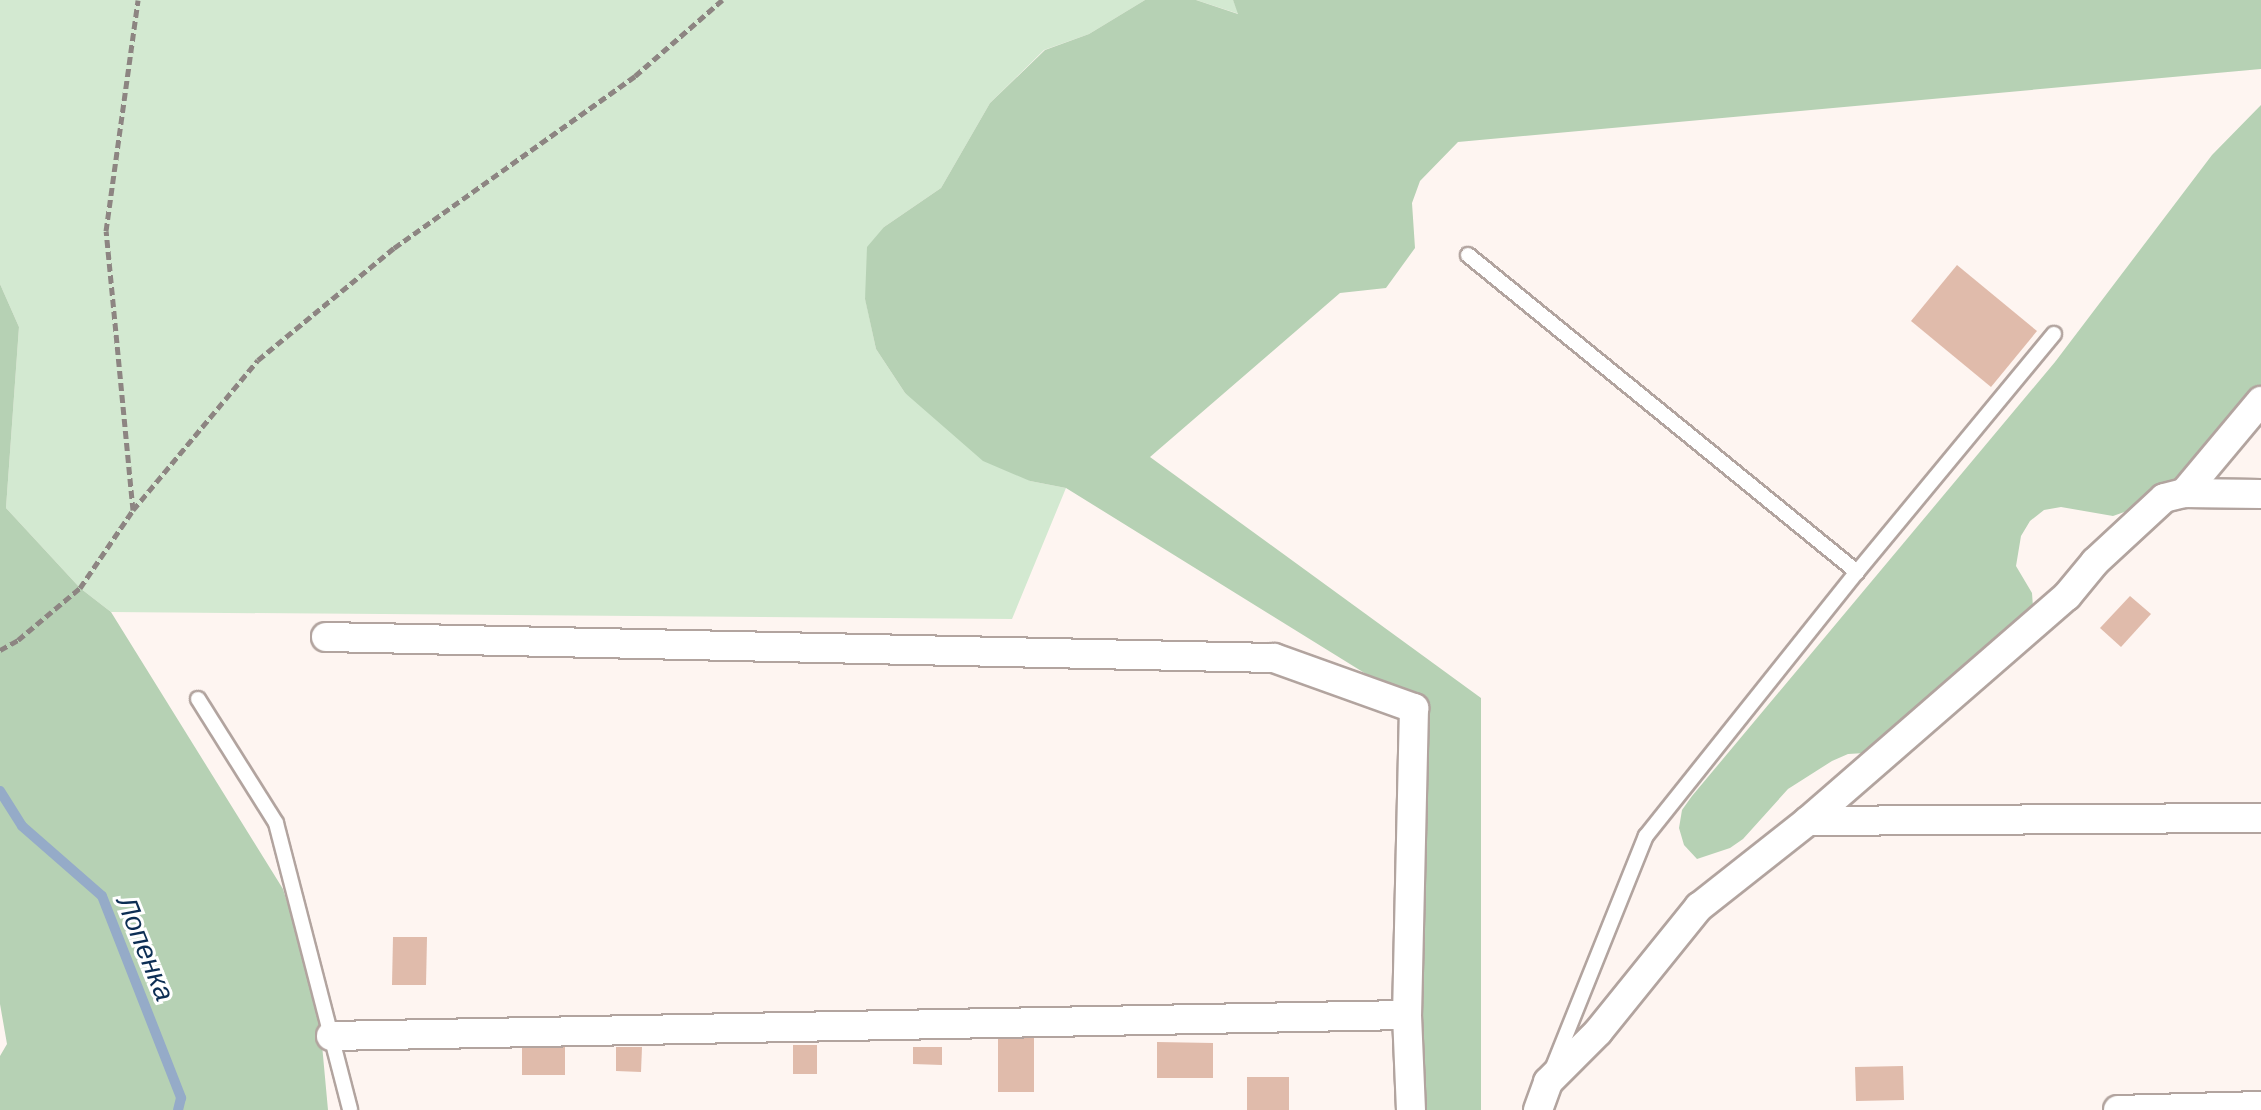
<!DOCTYPE html>
<meta charset="utf-8">
<style>
body{margin:0}
#map{position:relative;width:2261px;height:1110px;overflow:hidden;background:#fef5f1;font-family:Barlow,sans-serif}
div>[style]{position:absolute}
[style*='--x']{left:calc(var(--x)*1px);top:calc(var(--y)*1px);width:calc(var(--w)*1px);rotate:calc(var(--a)*1deg)}
.green>*{inset:0;background:#d3e9d1}
.forest>*{inset:0;background:#b6d1b4}
.stream>*{height:10px;margin:-5px;padding:0 5px;transform-origin:5px;border-radius:5px;background:#95abc8}
.building>*{inset:0;background:#e0bbab}
.path>*{height:5px;margin-top:-2.5px;transform-origin:0;background:repeating-linear-gradient(90deg,#8d8582 0 8px,transparent 0 12px)}
.roads{filter:drop-shadow(2px 0 #b2a49f) drop-shadow(-2px 0 #b2a49f) drop-shadow(0 2px #b2a49f) drop-shadow(0 -2px #b2a49f)}
.lane>*{height:14px;margin:-7px;padding:0 7px;transform-origin:7px;border-radius:7px;background:#fff}
.street>*{height:28px;margin:-14px;padding:0 14px;transform-origin:14px;border-radius:14px;background:#fff}
span{translate:-50% -50%;white-space:nowrap;text-align:center;line-height:1.15;-webkit-text-stroke:6px #fff;paint-order:stroke}
.water-label{font-size:28px;color:#0c2e54;font-style:italic}
</style>
<div id="map">
<div class="green">
<i style="clip-path:polygon(0 0,1145px 0,1089px 34px,1044px 50px,990px 103px,941px 188px,884px 227px,865px 298px,876px 349px,905px 393px,1030px 481px,1066px 488px,1012px 619px,111px 612px,80px 588px,6px 508px,19px 327px,0 284px)"></i>
<i style="clip-path:polygon(1196px 0,1233px 0,1239px 14px)"></i>
</div>
<div class="forest">
<i style="clip-path:polygon(1145px 0,1196px 0,1238px 14px,1233px 0,2261px 0,2261px 69px,1458px 142px,1420px 181px,1412px 203px,1415px 248px,1386px 288px,1340px 293px,1150px 457px,1481px 698px,1481px 1110px,1411px 1110px,1400px 695px,1066px 488px,1030px 481px,983px 461px,905px 393px,876px 349px,865px 299px,867px 247px,884px 227px,941px 188px,990px 103px,1045px 50px,1089px 34px)"></i>
<i style="clip-path:polygon(2261px 105px,2261px 412px,2164px 498px,2113px 516px,2061px 507px,2044px 510px,2030px 521px,2021px 536px,2016px 566px,2032px 593px,2033px 607px,1882px 752px,1848px 754px,1832px 761px,1788px 789px,1743px 839px,1730px 848px,1697px 859px,1684px 845px,1679px 828px,1682px 810px,1692px 796px,2055px 362px,2212px 155px)"></i>
<i style="clip-path:polygon(0 284px,19px 327px,6px 508px,80px 588px,111px 612px,283px 889px,318px 1001px,328px 1110px,0 1110px,0 1056px,7px 1044px,0 1004px)"></i>
</div>
<div class="stream">
<i style="--x:0;--y:791;--w:41;--a:57.8"></i>
<i style="--x:22;--y:826;--w:106;--a:41.2"></i>
<i style="--x:102;--y:896;--w:217;--a:68.6"></i>
<i style="--x:181;--y:1098;--w:12;--a:104"></i>
</div>
<div class="building">
<i style="clip-path:polygon(1957px 265px,2037px 331px,1991px 387px,1911px 321px)"></i>
<i style="clip-path:polygon(2130px 596px,2151px 614px,2121px 647px,2100px 628px)"></i>
<i style="clip-path:polygon(393px 937px,427px 937px,426px 985px,392px 985px)"></i>
<i style="clip-path:polygon(998px 1038px,1034px 1038px,1034px 1092px,998px 1092px)"></i>
<i style="clip-path:polygon(1157px 1042px,1213px 1043px,1213px 1078px,1157px 1078px)"></i>
<i style="clip-path:polygon(793px 1045px,817px 1045px,817px 1074px,793px 1074px)"></i>
<i style="clip-path:polygon(522px 1046px,565px 1047px,565px 1075px,522px 1075px)"></i>
<i style="clip-path:polygon(616px 1047px,642px 1047px,641px 1072px,616px 1071px)"></i>
<i style="clip-path:polygon(913px 1047px,942px 1047px,942px 1065px,913px 1064px)"></i>
<i style="clip-path:polygon(1903px 1066px,1904px 1100px,1856px 1101px,1855px 1067px)"></i>
<i style="clip-path:polygon(1247px 1077px,1289px 1077px,1289px 1110px,1247px 1110px)"></i>
</div>
<div class="path">
<i style="--x:133;--y:510;--w:195;--a:-50.2"></i>
<i style="--x:258;--y:360;--w:176;--a:-39.5"></i>
<i style="--x:394;--y:248;--w:296;--a:-35.5"></i>
<i style="--x:635;--y:76;--w:116;--a:-41.1"></i>
<i style="--x:0;--y:650;--w:21;--a:-29"></i>
<i style="--x:18;--y:640;--w:81;--a:-40"></i>
<i style="--x:80;--y:588;--w:94;--a:-55.8"></i>
<i style="--x:133;--y:510;--w:280;--a:-95.5"></i>
<i style="--x:106;--y:231;--w:233;--a:-82.1"></i>
</div>
<div class="roads">
<div class="lane">
<i style="--x:1468;--y:255;--w:502;--a:39.18"></i>
<i style="--x:1857;--y:572;--w:309;--a:-50.4"></i>
<i style="--x:198;--y:699;--w:146;--a:57.8"></i>
<i style="--x:276;--y:823;--w:296;--a:75.5"></i>
<i style="--x:1553;--y:1067;--w:249;--a:-68.1"></i>
<i style="--x:1646;--y:836;--w:338;--a:-51.4"></i>
</div>
<div class="street">
<i style="--x:2184;--y:493;--w:120;--a:-50.1"></i>
<i style="--x:326;--y:637;--w:948;--a:1.27"></i>
<i style="--x:1274;--y:658;--w:149;--a:19.7"></i>
<i style="--x:1414;--y:708;--w:307;--a:91.3"></i>
<i style="--x:1407;--y:1015;--w:95;--a:87.6"></i>
<i style="--x:1808;--y:821;--w:453;--a:-0.4"></i>
<i style="--x:331;--y:1036;--w:1076;--a:-1.12"></i>
<i style="--x:1538;--y:1110;--w:30;--a:-70"></i>
<i style="--x:1548;--y:1082;--w:71;--a:-45"></i>
<i style="--x:1598;--y:1032;--w:161;--a:-51.1"></i>
<i style="--x:1699;--y:907;--w:139;--a:-38.3"></i>
<i style="--x:1808;--y:821;--w:343;--a:-41"></i>
<i style="--x:2067;--y:596;--w:44;--a:-50.5"></i>
<i style="--x:2095;--y:562;--w:94;--a:-42.8"></i>
<i style="--x:2164;--y:498;--w:21;--a:-14"></i>
<i style="--x:2184;--y:493;--w:77;--a:0.7"></i>
<i style="--x:2118;--y:1110;--w:143;--a:-1.6"></i>
</div>
</div>
<div class="water-label">
<span style="left:147px;top:948px;rotate:68deg">Лопенка</span>
</div>
</div>
